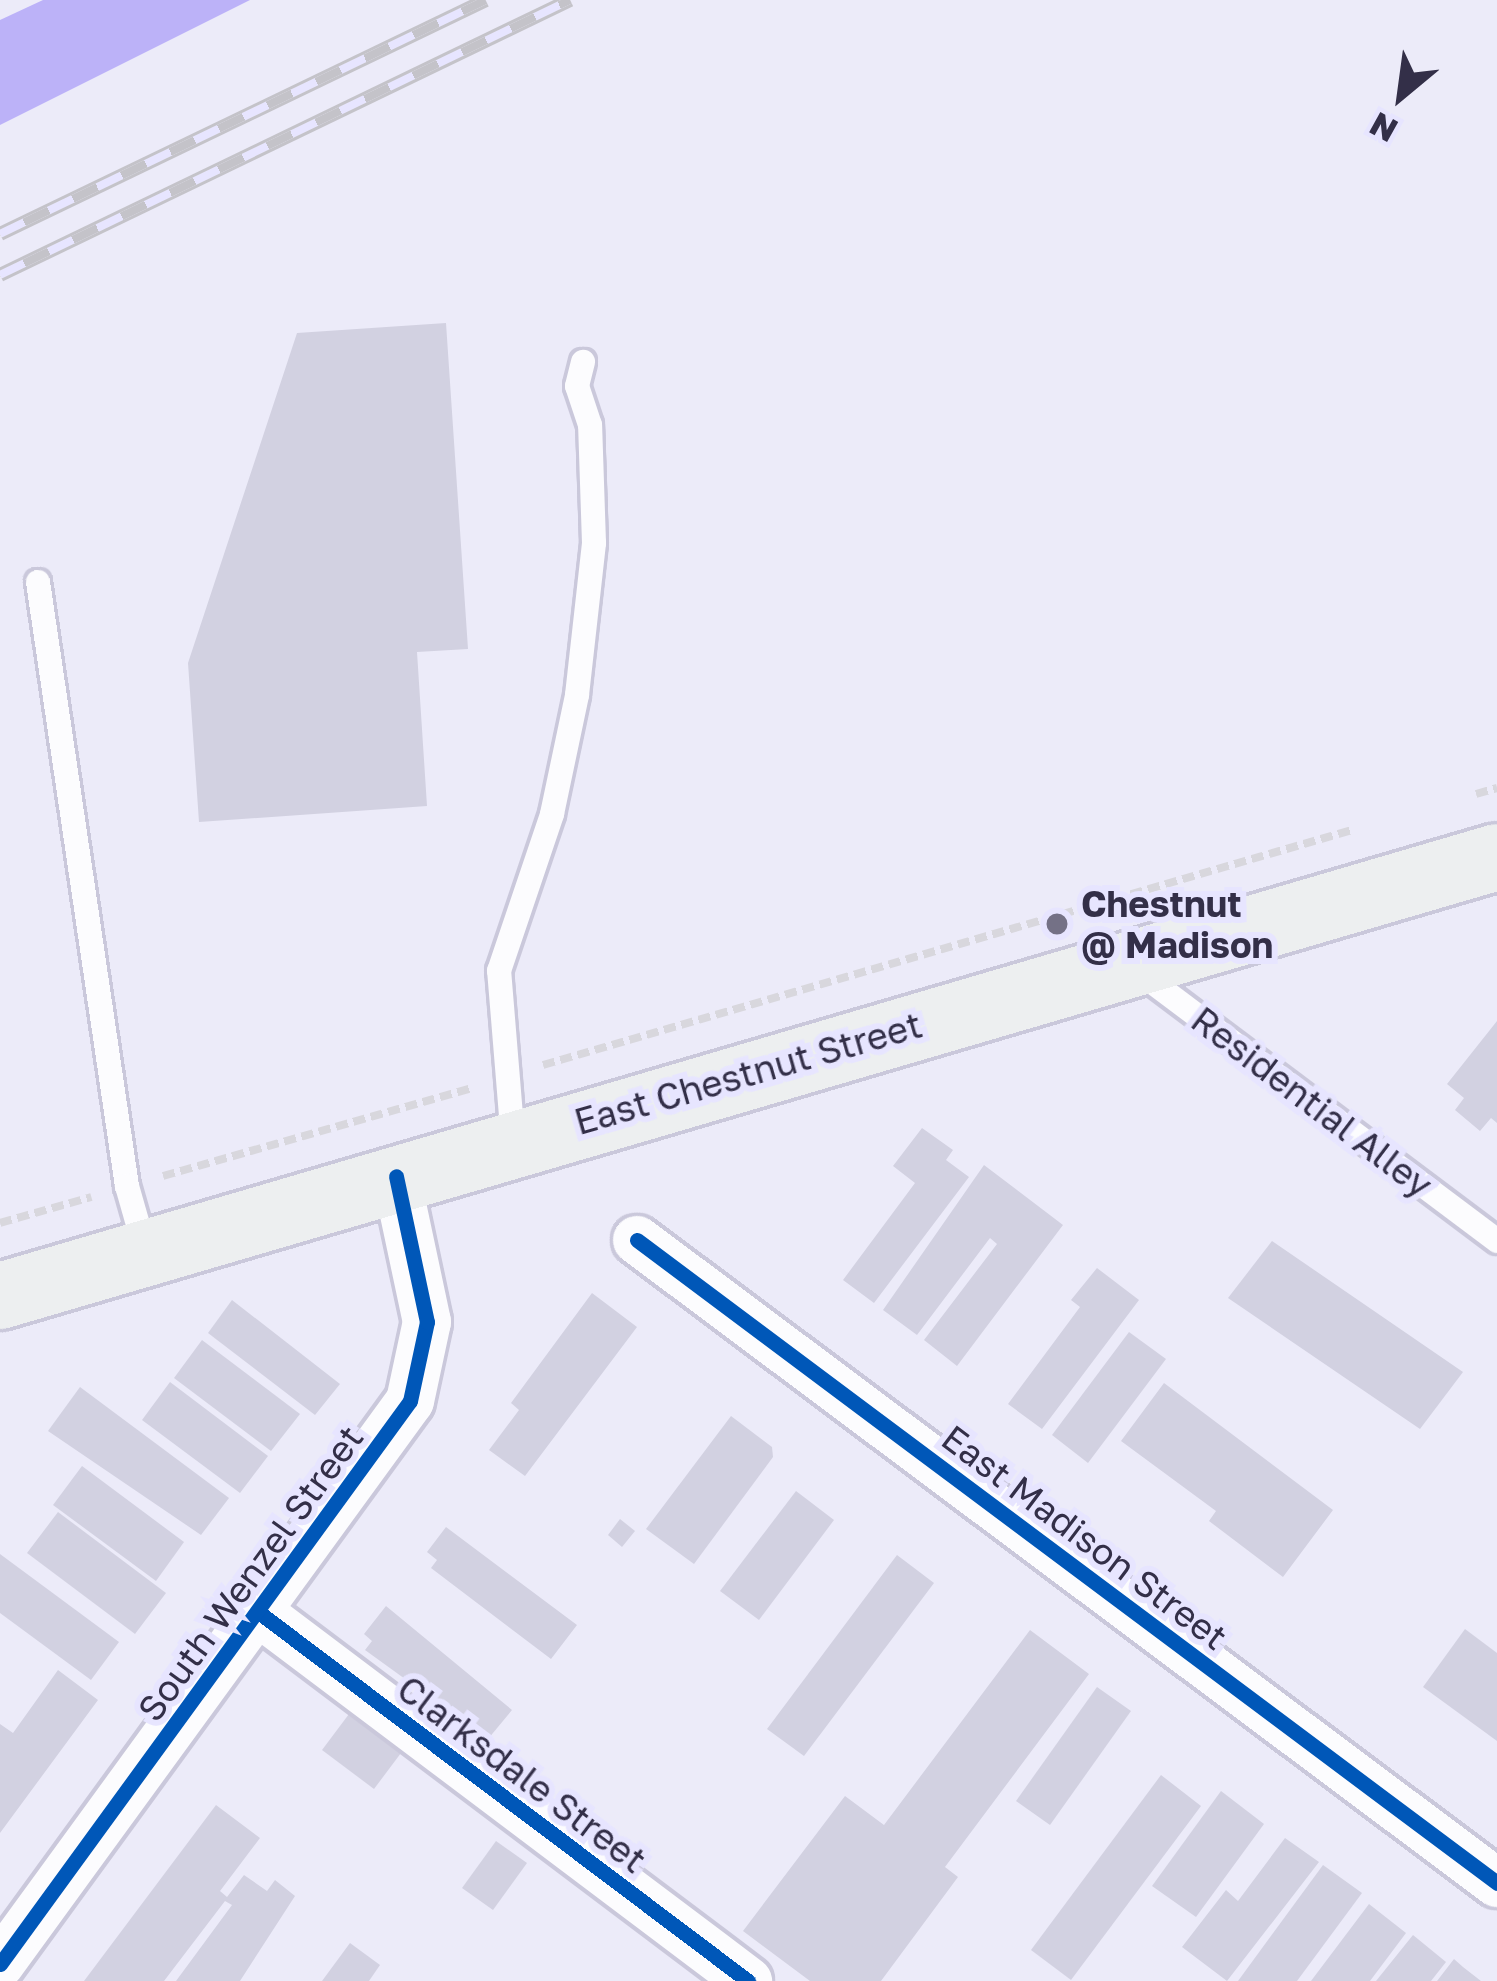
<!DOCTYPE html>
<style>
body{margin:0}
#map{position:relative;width:1497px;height:1981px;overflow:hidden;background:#ecebf9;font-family:"Golos Text",sans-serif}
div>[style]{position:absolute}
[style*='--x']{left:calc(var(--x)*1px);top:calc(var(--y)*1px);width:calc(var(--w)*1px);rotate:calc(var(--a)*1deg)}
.water>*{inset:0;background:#bcb2f8}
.building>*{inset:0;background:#d2d1e1}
.path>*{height:8px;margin-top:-4px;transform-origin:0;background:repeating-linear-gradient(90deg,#d8d7dd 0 12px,transparent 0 18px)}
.roads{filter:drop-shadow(3px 0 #cac8db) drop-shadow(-3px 0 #cac8db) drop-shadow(0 3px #cac8db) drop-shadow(0 -3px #cac8db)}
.lane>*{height:24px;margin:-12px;padding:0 12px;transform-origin:12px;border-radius:12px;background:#fcfcfe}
.street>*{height:48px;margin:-24px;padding:0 24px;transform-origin:24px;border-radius:24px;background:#fcfcfe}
.secondary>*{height:66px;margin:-33px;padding:0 33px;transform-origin:33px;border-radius:33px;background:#edeff0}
.rail>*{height:14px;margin-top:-7px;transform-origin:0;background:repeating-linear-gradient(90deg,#e7e5ff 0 27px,#c4c3c9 0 54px);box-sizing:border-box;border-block:3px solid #c4c3c9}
.cycleway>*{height:15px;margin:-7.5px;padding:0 7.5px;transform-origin:7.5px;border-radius:7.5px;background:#0057b8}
.dots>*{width:33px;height:33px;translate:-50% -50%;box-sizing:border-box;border:6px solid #e7e5ff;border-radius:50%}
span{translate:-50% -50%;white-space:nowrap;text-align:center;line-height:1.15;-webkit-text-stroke:12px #e7e5ff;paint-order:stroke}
.poi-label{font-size:36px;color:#332f48;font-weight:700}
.left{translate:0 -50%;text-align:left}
.street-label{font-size:36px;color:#332f48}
.north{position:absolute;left:1341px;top:36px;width:120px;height:120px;-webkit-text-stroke:9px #e7e5ff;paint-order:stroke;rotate:209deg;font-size:33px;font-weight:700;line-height:48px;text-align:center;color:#332f48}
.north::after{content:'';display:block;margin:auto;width:42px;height:54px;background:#332f48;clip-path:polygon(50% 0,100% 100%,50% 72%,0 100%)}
</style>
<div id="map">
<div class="water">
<i style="clip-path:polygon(43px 0,250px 0,0 125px,0 20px)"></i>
</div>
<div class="building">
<i style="clip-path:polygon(446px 323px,468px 649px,417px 652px,427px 806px,199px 822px,188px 663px,297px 333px)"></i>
<i style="clip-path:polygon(1497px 1021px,1497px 1123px,1491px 1118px,1480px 1131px,1455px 1110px,1464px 1098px,1447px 1084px)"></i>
<i style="clip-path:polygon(922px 1128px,953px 1150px,946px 1160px,969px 1177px,874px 1303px,843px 1280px,915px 1183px,893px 1166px)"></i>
<i style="clip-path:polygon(984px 1165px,1063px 1225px,957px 1366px,924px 1340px,997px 1244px,990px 1238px,917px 1335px,883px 1310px)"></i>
<i style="clip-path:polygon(1272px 1241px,1463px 1372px,1420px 1429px,1228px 1298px)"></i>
<i style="clip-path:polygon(1097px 1268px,1139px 1300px,1042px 1429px,1008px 1404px,1080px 1307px,1071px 1300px)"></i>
<i style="clip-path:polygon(592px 1293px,637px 1327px,525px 1476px,489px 1450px,519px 1410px,511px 1403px)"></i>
<i style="clip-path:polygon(232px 1300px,340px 1384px,315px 1415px,208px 1333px)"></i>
<i style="clip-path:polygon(1129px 1332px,1166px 1359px,1088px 1463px,1052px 1435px)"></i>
<i style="clip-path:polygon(202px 1340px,300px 1414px,271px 1451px,174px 1378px)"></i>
<i style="clip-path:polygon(170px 1382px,268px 1456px,240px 1493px,142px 1420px)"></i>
<i style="clip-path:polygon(1164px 1383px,1333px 1510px,1283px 1577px,1209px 1521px,1216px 1511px,1121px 1441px)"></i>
<i style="clip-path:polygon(80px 1387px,229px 1498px,201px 1535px,48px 1431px)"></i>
<i style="clip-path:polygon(731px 1416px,772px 1447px,773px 1457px,694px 1564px,646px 1529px)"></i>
<i style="clip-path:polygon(82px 1466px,184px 1542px,156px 1581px,53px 1505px)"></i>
<i style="clip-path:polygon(796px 1491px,834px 1520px,759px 1620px,720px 1591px)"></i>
<i style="clip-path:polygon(58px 1512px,166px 1593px,135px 1634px,27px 1553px)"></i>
<i style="clip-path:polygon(620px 1519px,635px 1531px,622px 1547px,608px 1535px)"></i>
<i style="clip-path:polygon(446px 1527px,577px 1625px,551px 1659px,431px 1568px,437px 1560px,427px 1552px)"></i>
<i style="clip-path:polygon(0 1554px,119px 1642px,91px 1680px,0 1613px)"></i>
<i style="clip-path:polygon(897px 1555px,934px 1583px,804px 1756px,767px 1729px)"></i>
<i style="clip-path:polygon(386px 1606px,512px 1710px,488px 1739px,365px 1650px,372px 1641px,364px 1634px)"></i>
<i style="clip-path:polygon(1465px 1629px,1497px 1653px,1497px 1741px,1423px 1687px)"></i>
<i style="clip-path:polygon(1030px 1630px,1089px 1674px,945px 1867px,958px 1877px,881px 1981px,810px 1981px,743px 1931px,845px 1796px,884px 1825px)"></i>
<i style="clip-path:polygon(58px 1670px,98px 1700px,0 1833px,0 1724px,13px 1733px)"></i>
<i style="clip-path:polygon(1097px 1687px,1131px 1711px,1050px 1825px,1016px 1801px)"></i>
<i style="clip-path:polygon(361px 1698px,413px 1737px,374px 1789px,322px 1750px)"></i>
<i style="clip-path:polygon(1161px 1775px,1201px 1806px,1071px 1980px,1031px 1950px)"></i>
<i style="clip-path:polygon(1221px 1791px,1264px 1824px,1196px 1917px,1152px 1886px)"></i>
<i style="clip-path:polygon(216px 1805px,260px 1838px,220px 1891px,227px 1897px,244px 1875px,267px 1891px,275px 1880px,295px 1896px,240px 1981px,176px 1981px,232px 1905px,225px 1901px,164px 1981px,84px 1981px)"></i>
<i style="clip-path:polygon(1285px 1838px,1319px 1862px,1227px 1981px,1182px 1947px,1226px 1890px,1238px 1901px)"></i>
<i style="clip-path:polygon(496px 1841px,527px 1863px,493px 1910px,462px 1888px)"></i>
<i style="clip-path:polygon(1323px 1865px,1362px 1893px,1297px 1981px,1238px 1981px)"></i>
<i style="clip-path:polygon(1369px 1904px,1406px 1933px,1370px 1981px,1311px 1981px)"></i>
<i style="clip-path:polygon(1413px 1935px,1446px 1962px,1431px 1981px,1376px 1981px)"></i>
<i style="clip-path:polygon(350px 1943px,380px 1965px,369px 1981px,322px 1981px)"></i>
<i style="clip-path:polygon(1454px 1959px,1463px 1967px,1481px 1981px,1437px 1981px)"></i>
</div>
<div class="path">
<i style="--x:1476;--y:794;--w:22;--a:-16"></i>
<i style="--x:543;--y:1065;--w:842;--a:-16.2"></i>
<i style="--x:163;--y:1176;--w:320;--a:-15.9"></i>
<i style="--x:0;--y:1223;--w:95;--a:-15.9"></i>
</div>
<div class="roads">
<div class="lane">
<i style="--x:38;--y:582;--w:611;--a:81.62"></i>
<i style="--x:127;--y:1186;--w:66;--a:74.1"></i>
<i style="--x:1139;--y:972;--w:448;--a:36.9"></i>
<i style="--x:513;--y:1140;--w:170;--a:-94.7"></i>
<i style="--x:499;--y:971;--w:166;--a:-71.3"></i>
<i style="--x:552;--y:814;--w:122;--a:-78.1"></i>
<i style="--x:577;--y:695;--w:153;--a:-83.6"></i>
<i style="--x:594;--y:543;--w:118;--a:-91.9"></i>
<i style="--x:590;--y:425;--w:41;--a:-108.4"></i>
<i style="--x:577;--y:386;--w:25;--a:-76"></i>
</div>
<div class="street">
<i style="--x:637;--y:1240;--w:1074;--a:36.78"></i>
<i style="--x:261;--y:1614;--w:610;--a:37"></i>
<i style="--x:0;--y:1964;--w:696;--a:-53.94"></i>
<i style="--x:410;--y:1401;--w:81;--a:-77.9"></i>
<i style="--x:427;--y:1322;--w:149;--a:-102"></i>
</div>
<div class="secondary">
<i style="--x:0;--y:1296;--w:1560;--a:-16.34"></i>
</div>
</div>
<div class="rail">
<i style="--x:0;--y:234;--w:539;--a:-25.71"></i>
<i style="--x:0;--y:275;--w:633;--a:-25.76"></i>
</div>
<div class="cycleway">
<i style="--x:637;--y:1240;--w:1074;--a:36.78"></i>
<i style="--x:261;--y:1614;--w:610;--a:37"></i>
<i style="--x:0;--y:1964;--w:696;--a:-53.94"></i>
<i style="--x:410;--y:1401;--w:81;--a:-77.9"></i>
<i style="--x:427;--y:1322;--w:149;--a:-102"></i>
</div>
<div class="dots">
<i style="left:1057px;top:924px;background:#747186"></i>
</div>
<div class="poi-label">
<span class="left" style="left:1081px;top:924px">Chestnut<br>@ Madison</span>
</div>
<div class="street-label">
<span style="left:748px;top:1073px;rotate:-16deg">East Chestnut Street</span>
<span style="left:1312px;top:1102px;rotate:37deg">Residential Alley</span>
<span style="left:1085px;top:1537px;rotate:37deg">East Madison Street</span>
<span style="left:250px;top:1573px;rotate:-54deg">South Wenzel Street</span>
<span style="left:522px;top:1774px;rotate:37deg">Clarksdale Street</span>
</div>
<div class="north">N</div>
</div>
